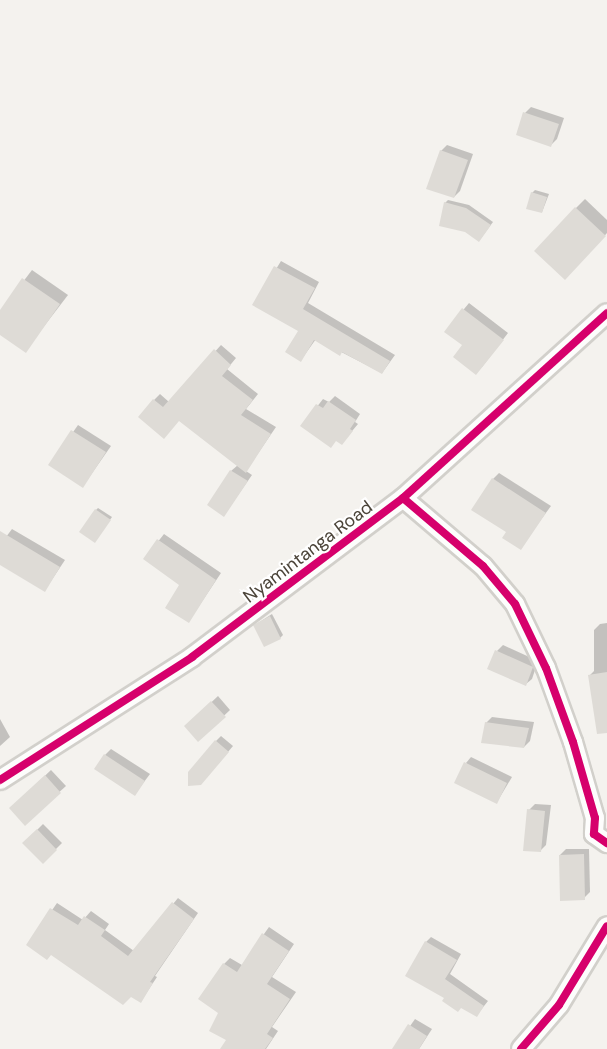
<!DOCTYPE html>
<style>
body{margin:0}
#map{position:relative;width:607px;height:1049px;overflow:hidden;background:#f4f2ee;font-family:"DM Sans",sans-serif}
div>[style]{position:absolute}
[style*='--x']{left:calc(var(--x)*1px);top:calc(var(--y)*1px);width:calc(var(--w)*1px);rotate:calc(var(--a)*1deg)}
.shadow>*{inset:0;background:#0003}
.building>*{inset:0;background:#dedbd6}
.roads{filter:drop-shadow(2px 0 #d2d0cb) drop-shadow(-2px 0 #d2d0cb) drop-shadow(0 2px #d2d0cb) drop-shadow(0 -2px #d2d0cb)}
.street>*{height:18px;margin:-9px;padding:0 9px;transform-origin:9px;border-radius:9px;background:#fdfdfc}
.cycleway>*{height:8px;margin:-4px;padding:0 4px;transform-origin:4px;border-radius:4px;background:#d6006c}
span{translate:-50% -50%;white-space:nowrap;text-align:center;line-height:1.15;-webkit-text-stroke:4.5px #fff;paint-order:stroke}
.street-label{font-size:18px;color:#4b4439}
</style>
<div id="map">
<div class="shadow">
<i style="clip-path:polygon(531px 107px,564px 118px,557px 139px,551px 145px,525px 113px)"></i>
<i style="clip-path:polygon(447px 145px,473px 154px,460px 191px,454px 197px,441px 151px)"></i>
<i style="clip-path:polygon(535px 190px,549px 194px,542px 212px,532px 193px)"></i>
<i style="clip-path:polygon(585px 199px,607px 220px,607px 233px,574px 269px,576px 208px)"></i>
<i style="clip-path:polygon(448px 200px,469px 205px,493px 222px,481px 238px,445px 203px)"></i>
<i style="clip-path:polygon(281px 261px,319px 282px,308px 303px,395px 355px,382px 373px,316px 339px,301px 360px,300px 330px,254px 305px)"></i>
<i style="clip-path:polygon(32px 270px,68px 295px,25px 351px,0 334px,0 312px)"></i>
<i style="clip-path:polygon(469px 303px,508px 333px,482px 367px,464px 345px,446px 331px)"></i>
<i style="clip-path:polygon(221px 345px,236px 358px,227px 369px,258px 394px,246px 409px,276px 427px,246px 471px,252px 475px,224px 515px,231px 471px,238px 465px,180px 419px,169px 431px,154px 400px,160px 394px,169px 402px)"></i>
<i style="clip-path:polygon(335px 396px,360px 414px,355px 422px,358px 424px,342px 443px,302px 426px,323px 399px,329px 402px)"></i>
<i style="clip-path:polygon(78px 425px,111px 446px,83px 486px,50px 465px)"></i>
<i style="clip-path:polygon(499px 473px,551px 506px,520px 548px,508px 531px,493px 479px)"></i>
<i style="clip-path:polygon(98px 508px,112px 517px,97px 538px,96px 510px)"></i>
<i style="clip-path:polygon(12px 529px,65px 560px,45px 590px,0 563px,0 545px)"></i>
<i style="clip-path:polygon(164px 534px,221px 573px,189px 621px,181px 585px,145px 558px)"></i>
<i style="clip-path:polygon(272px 614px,283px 635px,280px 638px,258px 623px)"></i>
<i style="clip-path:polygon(607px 623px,607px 699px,589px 676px,594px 671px,594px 630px,600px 624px)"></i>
<i style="clip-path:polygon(503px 645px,538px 661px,532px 679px,526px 684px,497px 651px)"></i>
<i style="clip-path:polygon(218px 696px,230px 710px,198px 740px,186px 726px)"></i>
<i style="clip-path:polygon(492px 717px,534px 722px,530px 741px,524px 747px,486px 723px)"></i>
<i style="clip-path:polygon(0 719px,10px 737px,0 746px)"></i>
<i style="clip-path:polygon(221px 736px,233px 746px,206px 778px,216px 741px)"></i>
<i style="clip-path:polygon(111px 749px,150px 774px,135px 794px,105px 755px)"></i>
<i style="clip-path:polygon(471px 757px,512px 777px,497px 802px,466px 763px)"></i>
<i style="clip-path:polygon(51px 770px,66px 786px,25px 823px,11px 808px)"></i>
<i style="clip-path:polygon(535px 804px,551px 805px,546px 845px,540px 851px,529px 810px)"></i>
<i style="clip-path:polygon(43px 824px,62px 843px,43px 862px,24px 843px)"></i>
<i style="clip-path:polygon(566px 849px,589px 849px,590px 892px,584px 898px,560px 855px)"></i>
<i style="clip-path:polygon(178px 898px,198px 913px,155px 976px,157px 977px,141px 1001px,51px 953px,28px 945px,57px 903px,83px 920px,91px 911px,109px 924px,105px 930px,134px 951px)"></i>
<i style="clip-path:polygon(269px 927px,294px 944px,272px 977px,296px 992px,272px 1027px,278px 1031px,266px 1049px,222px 1049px,228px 1040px,220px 1013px,224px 964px,230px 958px,242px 965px)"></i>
<i style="clip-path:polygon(431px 937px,461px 954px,450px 974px,488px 1001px,477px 1015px,446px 998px,426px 942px)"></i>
<i style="clip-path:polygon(415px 1019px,432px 1029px,419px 1049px,394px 1049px)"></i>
</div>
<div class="building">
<i style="clip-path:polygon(523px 112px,559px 124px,551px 147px,516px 135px)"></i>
<i style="clip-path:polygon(440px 150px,468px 160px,454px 198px,426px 189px)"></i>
<i style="clip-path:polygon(531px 192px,547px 197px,542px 213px,526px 209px)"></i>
<i style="clip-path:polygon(444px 202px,466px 208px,491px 225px,479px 242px,465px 232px,439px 226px)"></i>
<i style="clip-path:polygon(575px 207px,606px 236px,565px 280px,534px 251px)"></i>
<i style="clip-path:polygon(274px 266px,315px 288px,303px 309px,390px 361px,382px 374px,342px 352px,340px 356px,314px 340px,301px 362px,285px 352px,298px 331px,252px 305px)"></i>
<i style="clip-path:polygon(22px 278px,60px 304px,26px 353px,0 335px,0 310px)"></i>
<i style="clip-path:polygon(462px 308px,504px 340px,476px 375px,453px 357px,462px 345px,444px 332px)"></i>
<i style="clip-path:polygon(214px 349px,231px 365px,222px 376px,253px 400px,241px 415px,271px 434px,246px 473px,179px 421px,164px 439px,138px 417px,153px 399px,163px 407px)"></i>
<i style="clip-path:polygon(328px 401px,356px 420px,350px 429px,353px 431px,342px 445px,336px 441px,331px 448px,300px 426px,316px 404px,323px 408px)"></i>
<i style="clip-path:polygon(71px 430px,106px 452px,83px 488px,48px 465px)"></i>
<i style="clip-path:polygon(230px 470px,248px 481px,224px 517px,207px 505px)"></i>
<i style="clip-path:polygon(492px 478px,546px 513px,521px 550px,502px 538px,506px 532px,471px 510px)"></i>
<i style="clip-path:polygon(95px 509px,111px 520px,95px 543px,79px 532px)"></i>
<i style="clip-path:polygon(0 531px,60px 567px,45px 592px,0 565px)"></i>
<i style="clip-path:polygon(157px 539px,216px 580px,189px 623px,165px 608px,179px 585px,143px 559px)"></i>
<i style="clip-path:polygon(270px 616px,281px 639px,264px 647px,253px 625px)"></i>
<i style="clip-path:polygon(495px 650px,533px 667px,526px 686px,487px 669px)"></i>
<i style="clip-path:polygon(607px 672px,607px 733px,597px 734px,588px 675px)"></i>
<i style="clip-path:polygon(211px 701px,226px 717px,198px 742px,184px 726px)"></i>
<i style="clip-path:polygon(485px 722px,529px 728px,524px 748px,481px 743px)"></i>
<i style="clip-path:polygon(215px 740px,229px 752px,201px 785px,188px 786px,188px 772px)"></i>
<i style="clip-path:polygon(104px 754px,145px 781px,135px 796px,94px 769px)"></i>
<i style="clip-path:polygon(464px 762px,507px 783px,497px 804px,454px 783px)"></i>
<i style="clip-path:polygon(45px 775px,61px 793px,25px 826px,9px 808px)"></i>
<i style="clip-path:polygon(527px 809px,545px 811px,541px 852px,523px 851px)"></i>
<i style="clip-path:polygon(37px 829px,57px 850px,43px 864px,22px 843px)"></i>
<i style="clip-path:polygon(584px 854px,585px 900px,560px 901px,559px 855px)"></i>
<i style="clip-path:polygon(172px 902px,194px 919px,150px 982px,153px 983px,141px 1003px,131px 997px,123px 1005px,51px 955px,47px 960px,26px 945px,50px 908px,78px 925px,84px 916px,105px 930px,101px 936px,128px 956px)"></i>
<i style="clip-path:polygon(262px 933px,289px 951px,267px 984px,290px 999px,267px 1034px,273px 1038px,265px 1049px,220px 1049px,226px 1040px,209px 1031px,218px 1013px,198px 999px,223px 963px,237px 972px)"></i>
<i style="clip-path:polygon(425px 941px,457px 960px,445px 979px,484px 1006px,477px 1017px,461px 1008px,458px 1012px,442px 1001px,444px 998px,405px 976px)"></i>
<i style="clip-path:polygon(408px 1024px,427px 1036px,419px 1049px,392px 1049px)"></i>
</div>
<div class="roads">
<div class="street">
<i style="--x:403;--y:498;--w:105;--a:40.4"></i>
<i style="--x:483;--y:566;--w:50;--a:49.9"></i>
<i style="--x:515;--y:604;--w:71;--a:64.2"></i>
<i style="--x:546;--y:668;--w:79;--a:70"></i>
<i style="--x:573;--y:742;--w:79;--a:73.9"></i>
<i style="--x:595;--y:818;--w:16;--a:94"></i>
<i style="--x:594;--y:834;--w:16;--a:35"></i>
<i style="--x:0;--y:780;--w:228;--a:-32.6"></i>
<i style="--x:192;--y:657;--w:264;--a:-37"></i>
<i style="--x:403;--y:498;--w:275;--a:-42.2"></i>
<i style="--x:521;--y:1049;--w:58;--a:-49.2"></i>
<i style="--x:559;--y:1005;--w:92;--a:-58.7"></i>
</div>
</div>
<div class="cycleway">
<i style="--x:403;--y:498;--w:105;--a:40.4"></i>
<i style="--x:483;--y:566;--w:50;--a:49.9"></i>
<i style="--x:515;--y:604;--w:71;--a:64.2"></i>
<i style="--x:546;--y:668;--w:79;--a:70"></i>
<i style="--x:573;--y:742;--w:79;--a:73.9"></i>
<i style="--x:595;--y:818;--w:16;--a:94"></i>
<i style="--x:594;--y:834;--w:16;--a:35"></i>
<i style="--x:0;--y:780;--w:228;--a:-32.6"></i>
<i style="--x:192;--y:657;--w:264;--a:-37"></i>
<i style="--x:403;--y:498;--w:275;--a:-42.2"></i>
<i style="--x:521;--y:1049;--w:58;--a:-49.2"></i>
<i style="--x:559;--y:1005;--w:92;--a:-58.7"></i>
</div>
<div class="street-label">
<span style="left:308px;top:552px;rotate:-37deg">Nyamintanga Road</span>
</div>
</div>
